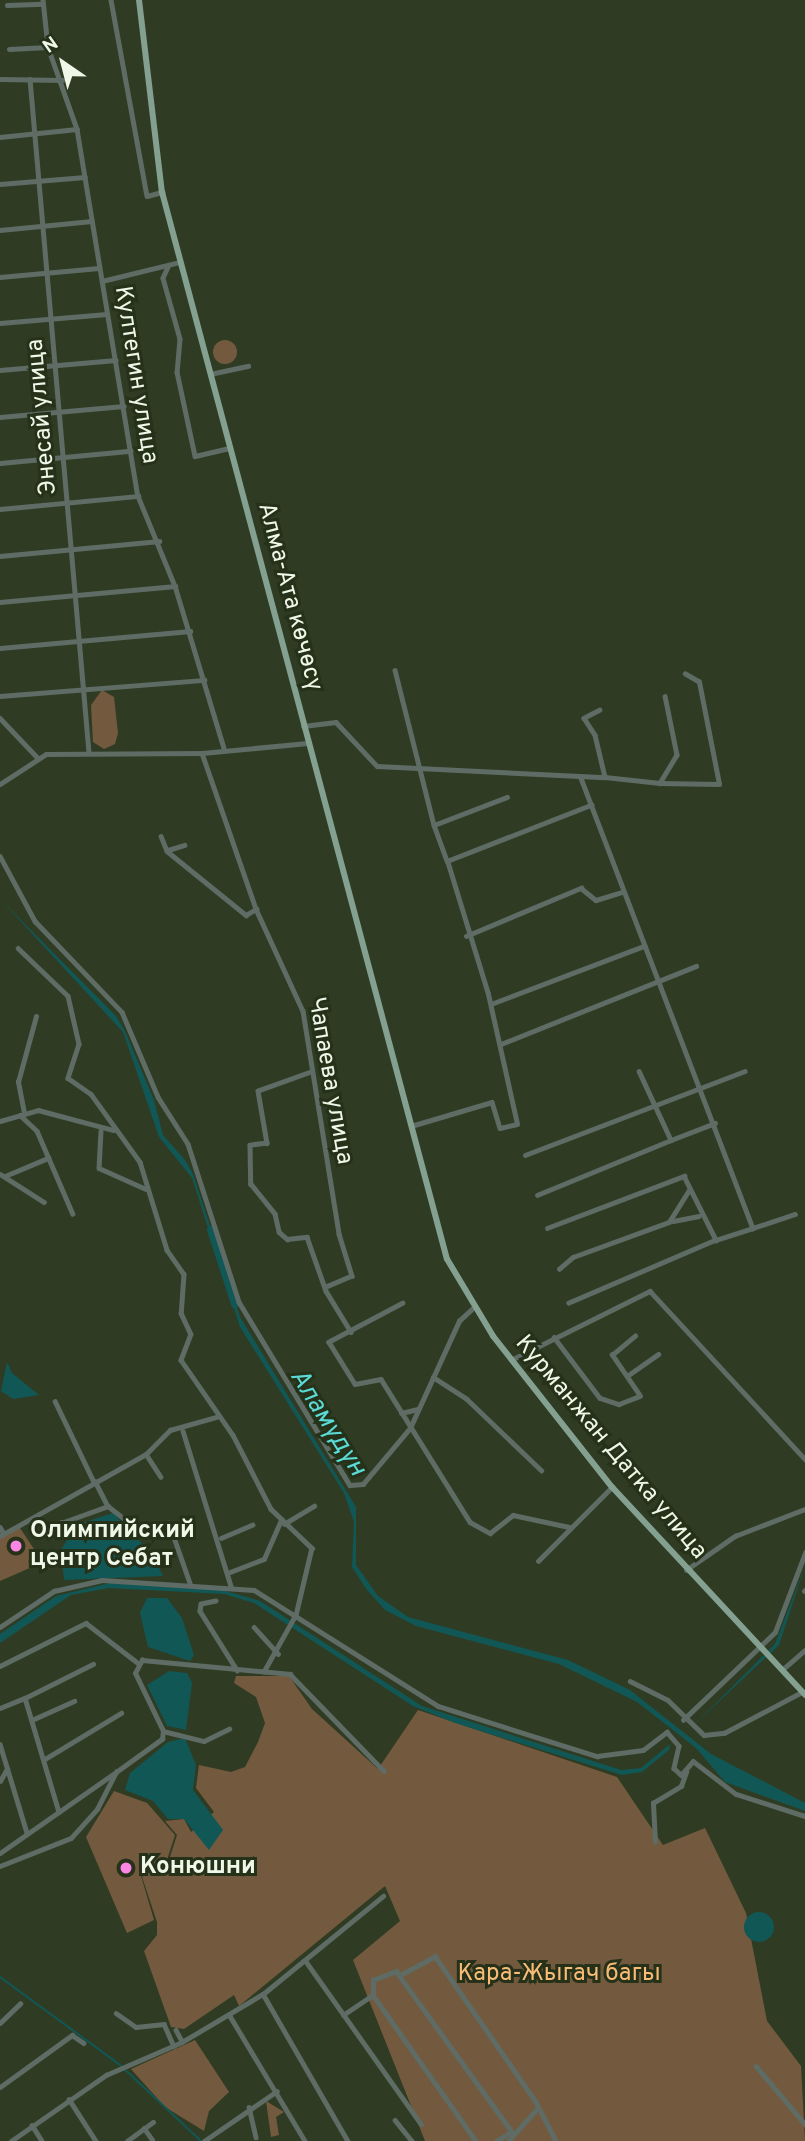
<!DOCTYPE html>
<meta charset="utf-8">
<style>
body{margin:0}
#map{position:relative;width:805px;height:2141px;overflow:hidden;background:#2f3c23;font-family:Overpass,sans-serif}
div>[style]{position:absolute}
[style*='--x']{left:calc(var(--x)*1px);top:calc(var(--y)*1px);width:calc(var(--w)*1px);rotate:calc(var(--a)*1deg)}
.green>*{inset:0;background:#735a3e}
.round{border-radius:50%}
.water>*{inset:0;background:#115756}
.stream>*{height:2px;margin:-1px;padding:0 1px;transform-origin:1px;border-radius:1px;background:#115756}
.river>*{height:8px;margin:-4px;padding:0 4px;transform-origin:4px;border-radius:4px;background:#115756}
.minor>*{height:4.5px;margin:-2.25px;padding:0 2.25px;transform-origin:2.25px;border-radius:2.25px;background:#5e6c65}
.tertiary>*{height:5px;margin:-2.5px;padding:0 2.5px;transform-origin:2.5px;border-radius:2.5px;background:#5e6c65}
.primary>*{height:6px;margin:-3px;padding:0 3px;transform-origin:3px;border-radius:3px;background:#84a091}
.dots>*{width:19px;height:19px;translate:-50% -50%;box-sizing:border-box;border:4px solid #253119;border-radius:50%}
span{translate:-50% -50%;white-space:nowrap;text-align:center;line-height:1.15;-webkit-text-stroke:6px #253119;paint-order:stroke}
.street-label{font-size:24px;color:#eff8e8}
.poi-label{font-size:24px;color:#eff8e8;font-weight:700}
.left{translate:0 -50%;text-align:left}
.park-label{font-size:24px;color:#f9bc76}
.water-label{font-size:26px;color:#5bdbd7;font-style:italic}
.north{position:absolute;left:28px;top:28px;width:70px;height:70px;-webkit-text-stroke:5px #253119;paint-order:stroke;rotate:325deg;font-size:19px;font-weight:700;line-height:28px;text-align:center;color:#eff8e8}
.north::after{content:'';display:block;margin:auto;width:24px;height:32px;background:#eff8e8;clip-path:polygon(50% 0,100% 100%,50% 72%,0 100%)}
</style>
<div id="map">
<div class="green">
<i class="round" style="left:213px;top:340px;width:24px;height:24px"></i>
<i style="clip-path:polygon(102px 690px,114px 697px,118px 733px,115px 744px,104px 749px,93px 742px,91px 705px)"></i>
<i style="clip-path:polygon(18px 1525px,38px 1555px,28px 1561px,32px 1567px,0 1581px,0 1537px)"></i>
<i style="clip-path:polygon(236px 1676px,289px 1676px,312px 1709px,378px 1769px,418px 1710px,617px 1777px,663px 1845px,705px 1828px,746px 1913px,767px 2021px,801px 2066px,805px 2141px,425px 2141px,353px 1960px,400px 1921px,385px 1886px,239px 2006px,234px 1995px,184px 2029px,171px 2027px,144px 1951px,157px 1935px,157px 1922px,142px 1877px,169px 1860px,177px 1835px,165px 1821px,184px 1819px,191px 1832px,214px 1812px,196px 1788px,199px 1765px,231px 1772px,245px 1767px,258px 1742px,265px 1723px,256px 1697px,234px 1683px)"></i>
<i style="clip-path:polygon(114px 1791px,147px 1803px,175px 1835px,167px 1860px,141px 1876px,154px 1920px,127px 1933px,86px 1837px)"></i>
<i style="clip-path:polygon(195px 2040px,229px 2092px,209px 2111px,204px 2131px,165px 2107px,131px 2069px)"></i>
<i style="clip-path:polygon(266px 2101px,284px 2112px,276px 2117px,279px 2135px,271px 2137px)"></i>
</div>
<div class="water">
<i style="clip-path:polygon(0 899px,116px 1016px,125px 1031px,154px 1100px,163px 1135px,185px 1160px,193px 1174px,240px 1317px,356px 1507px,356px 1565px,378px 1596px,408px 1617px,568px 1660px,630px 1690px,711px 1754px,805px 1803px,805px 1811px,725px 1782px,696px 1748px,637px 1702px,559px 1664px,416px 1626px,385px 1610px,367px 1590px,352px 1567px,354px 1522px,344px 1493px,240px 1327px,192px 1178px,159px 1137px,123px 1032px)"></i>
<i style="clip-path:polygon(7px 1362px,12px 1373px,39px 1395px,13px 1399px,1px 1391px)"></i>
<i style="clip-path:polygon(113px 1513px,152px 1554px,163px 1576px,64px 1580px,61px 1550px,68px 1538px,85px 1522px)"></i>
<i style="clip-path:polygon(805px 1566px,779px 1645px,694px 1725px,775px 1644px)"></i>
<i style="clip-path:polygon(114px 1582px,222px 1590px,260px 1601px,422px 1706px,621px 1770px,641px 1768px,670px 1744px,669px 1750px,642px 1772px,622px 1775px,455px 1723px,413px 1706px,254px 1603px,224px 1594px,109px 1588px,71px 1595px,0 1643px,0 1634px,56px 1596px)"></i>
<i style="clip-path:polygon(147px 1598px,167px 1598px,182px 1618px,194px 1655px,190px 1661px,148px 1647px,140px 1613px)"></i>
<i style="clip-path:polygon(169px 1671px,187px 1673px,192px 1683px,186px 1730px,167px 1726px,147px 1685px)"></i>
<i style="clip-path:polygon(185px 1738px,196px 1765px,193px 1790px,223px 1830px,209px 1850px,184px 1819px,168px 1819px,153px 1801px,125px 1790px,130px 1773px,168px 1742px)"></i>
<i class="round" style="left:744px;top:1912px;width:30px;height:30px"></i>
</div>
<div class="stream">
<i style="--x:0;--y:1977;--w:147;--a:36.2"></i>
<i style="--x:119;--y:2064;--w:112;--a:43.2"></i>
</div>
<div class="river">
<i style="--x:211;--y:1230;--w:78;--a:72"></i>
</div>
<div class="minor">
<i style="--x:43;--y:0;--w:47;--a:83.9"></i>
<i style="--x:48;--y:47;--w:87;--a:70.5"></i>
<i style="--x:77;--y:129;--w:372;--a:80.6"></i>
<i style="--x:138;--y:496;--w:97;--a:67.7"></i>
<i style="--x:175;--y:586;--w:169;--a:73.2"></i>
<i style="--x:111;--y:0;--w:199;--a:79.6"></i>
<i style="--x:147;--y:196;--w:16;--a:-15"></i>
<i style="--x:7;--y:5;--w:36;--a:-2"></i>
<i style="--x:9;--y:49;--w:39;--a:-3"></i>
<i style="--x:0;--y:79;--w:62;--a:0.9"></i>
<i style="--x:30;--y:79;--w:676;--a:84.99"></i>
<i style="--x:0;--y:137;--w:77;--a:-5.9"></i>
<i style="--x:0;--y:184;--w:85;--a:-4.7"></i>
<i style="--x:0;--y:230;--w:92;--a:-5.6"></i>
<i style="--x:169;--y:265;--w:14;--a:115"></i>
<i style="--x:163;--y:278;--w:63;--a:74.4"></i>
<i style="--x:180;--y:339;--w:33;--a:95"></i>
<i style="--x:177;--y:372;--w:86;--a:77.9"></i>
<i style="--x:195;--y:456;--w:36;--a:-13"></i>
<i style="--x:0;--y:277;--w:99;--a:-5.2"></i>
<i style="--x:102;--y:281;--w:80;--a:-13.7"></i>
<i style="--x:0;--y:323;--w:107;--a:-4.8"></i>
<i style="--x:0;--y:370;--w:116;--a:-4.9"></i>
<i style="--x:210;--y:374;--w:39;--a:-12"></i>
<i style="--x:0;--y:417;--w:124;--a:-5.1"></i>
<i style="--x:0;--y:463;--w:131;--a:-5.3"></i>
<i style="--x:0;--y:509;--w:139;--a:-5.4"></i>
<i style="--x:0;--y:556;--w:160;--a:-5.4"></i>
<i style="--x:0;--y:602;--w:176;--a:-5.2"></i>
<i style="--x:0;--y:648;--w:191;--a:-5.1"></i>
<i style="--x:395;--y:670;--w:160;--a:75.9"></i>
<i style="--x:434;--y:825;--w:78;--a:-21"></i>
<i style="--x:0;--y:696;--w:205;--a:-4.5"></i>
<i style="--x:665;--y:696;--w:60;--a:78.5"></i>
<i style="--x:677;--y:755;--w:33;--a:121"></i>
<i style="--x:660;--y:783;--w:59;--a:1"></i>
<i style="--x:719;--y:784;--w:104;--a:-101.1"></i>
<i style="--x:699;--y:682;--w:16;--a:-150"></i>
<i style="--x:600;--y:710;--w:18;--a:153"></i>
<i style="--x:584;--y:718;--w:20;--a:57"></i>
<i style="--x:595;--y:735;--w:43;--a:76.6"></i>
<i style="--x:605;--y:777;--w:55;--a:6.2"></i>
<i style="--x:0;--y:718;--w:54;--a:46.5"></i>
<i style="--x:303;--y:726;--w:33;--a:-7"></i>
<i style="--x:336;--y:722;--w:60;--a:47"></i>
<i style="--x:377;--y:766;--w:228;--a:2.8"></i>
<i style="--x:202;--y:753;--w:165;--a:70.9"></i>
<i style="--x:256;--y:909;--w:112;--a:65.3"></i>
<i style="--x:303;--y:1011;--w:226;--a:80.8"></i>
<i style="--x:339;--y:1234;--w:44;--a:72.8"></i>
<i style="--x:352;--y:1276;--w:28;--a:157"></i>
<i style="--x:581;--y:778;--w:482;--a:69.1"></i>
<i style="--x:753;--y:1228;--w:44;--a:-18.4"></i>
<i style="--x:434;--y:825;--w:38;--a:70"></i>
<i style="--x:447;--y:861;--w:155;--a:-21.3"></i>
<i style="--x:161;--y:836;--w:16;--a:68"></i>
<i style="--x:167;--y:851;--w:102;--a:39"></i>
<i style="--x:246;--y:915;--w:12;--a:-31"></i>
<i style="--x:168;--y:850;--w:17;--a:-17"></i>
<i style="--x:0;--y:856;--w:74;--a:61.7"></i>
<i style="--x:35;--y:921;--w:126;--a:46.3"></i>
<i style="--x:122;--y:1012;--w:92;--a:67"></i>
<i style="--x:158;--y:1097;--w:56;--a:57.4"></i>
<i style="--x:188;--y:1144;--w:166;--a:72.1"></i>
<i style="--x:239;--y:1302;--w:214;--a:58.8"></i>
<i style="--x:350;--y:1485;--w:13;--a:-4"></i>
<i style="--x:363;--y:1484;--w:73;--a:-50"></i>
<i style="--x:410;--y:1428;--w:118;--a:-65.4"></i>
<i style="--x:459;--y:1321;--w:19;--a:-43"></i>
<i style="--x:466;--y:936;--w:125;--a:-22.7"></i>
<i style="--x:581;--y:888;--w:19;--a:39"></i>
<i style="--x:596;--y:900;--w:28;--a:-17"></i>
<i style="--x:18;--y:948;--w:69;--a:43.8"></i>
<i style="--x:68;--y:996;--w:49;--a:77.1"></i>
<i style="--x:79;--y:1044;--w:36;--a:108"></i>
<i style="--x:68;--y:1078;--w:28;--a:35"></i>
<i style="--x:91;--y:1094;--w:84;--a:54.2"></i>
<i style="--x:140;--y:1162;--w:92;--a:72.9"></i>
<i style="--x:167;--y:1250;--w:29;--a:55"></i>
<i style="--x:184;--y:1274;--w:39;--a:94"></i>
<i style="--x:181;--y:1313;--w:23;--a:65"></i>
<i style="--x:191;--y:1334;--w:28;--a:111"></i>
<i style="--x:181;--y:1360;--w:91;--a:55.3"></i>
<i style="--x:233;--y:1435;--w:83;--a:62.8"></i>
<i style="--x:271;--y:1509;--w:57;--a:43.6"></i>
<i style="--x:312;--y:1548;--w:69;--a:103.4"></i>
<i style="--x:296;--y:1615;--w:65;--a:119.3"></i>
<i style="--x:491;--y:1004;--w:164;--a:-20.8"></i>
<i style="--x:501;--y:1044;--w:210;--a:-21.8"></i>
<i style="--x:639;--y:1071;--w:76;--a:65.1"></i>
<i style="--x:671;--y:1140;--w:47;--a:-21.1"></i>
<i style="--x:311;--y:1072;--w:56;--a:160.3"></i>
<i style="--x:258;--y:1091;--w:53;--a:80.2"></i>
<i style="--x:267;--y:1143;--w:17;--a:173"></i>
<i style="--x:250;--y:1145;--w:39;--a:89"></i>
<i style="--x:251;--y:1184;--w:38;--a:51"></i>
<i style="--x:275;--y:1214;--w:18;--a:77"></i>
<i style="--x:279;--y:1232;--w:11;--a:41"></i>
<i style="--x:287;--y:1239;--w:20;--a:-6"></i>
<i style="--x:307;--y:1237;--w:57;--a:70.6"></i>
<i style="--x:326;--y:1291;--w:48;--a:58.6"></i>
<i style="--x:24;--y:1113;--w:32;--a:-101"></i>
<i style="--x:18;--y:1082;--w:68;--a:-74.7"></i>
<i style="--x:20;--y:1115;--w:23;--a:43"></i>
<i style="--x:37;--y:1131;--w:90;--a:66.6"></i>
<i style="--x:0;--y:1121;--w:40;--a:-16"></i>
<i style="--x:38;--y:1110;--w:78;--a:14.9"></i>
<i style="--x:411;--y:1126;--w:84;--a:-16.5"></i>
<i style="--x:492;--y:1102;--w:27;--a:73"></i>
<i style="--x:500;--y:1128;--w:17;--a:-13"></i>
<i style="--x:517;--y:1124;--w:133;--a:-102.6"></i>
<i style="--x:488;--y:994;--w:139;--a:-107.1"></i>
<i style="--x:101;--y:1131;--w:37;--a:93"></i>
<i style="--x:99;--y:1168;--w:51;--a:24.1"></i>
<i style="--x:525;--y:1155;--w:235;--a:-20.9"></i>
<i style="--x:0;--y:1174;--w:52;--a:32.5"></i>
<i style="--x:5;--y:1176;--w:47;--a:-22.7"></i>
<i style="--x:537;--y:1195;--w:145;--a:-22.3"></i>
<i style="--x:673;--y:1221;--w:26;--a:-11"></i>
<i style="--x:547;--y:1228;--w:147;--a:-20.8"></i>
<i style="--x:684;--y:1176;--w:72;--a:63.4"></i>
<i style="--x:716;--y:1240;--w:160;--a:156.8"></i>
<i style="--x:716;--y:1240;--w:39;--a:-18"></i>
<i style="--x:559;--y:1269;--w:18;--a:-41"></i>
<i style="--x:573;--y:1257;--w:102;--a:-20"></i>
<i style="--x:669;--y:1222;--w:38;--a:-58"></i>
<i style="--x:403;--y:1303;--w:84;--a:152.2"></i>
<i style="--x:329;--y:1342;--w:49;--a:58.2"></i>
<i style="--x:355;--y:1384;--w:26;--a:-11"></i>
<i style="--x:381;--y:1379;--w:168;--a:58.1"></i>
<i style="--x:470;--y:1522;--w:23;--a:29"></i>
<i style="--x:490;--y:1533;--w:29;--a:-38"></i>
<i style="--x:513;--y:1515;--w:57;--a:12.1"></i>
<i style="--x:554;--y:1337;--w:76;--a:53"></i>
<i style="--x:600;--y:1398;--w:20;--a:18"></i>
<i style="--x:619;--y:1404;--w:22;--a:-21"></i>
<i style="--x:640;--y:1396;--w:50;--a:-124.3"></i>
<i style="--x:612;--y:1355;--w:30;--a:-40"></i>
<i style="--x:511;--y:1360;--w:155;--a:-26.4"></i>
<i style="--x:650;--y:1291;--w:229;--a:47.3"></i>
<i style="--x:627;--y:1376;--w:38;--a:-35"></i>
<i style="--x:433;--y:1377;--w:40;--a:32.9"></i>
<i style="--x:467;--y:1399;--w:103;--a:43.8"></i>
<i style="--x:55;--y:1401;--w:90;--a:64.3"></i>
<i style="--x:401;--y:1413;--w:17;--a:-13"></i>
<i style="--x:183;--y:1431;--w:162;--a:72.8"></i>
<i style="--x:146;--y:1454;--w:27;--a:57"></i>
<i style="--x:95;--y:1481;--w:28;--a:63"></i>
<i style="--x:108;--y:1506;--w:36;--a:38"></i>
<i style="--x:136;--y:1528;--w:33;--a:-9"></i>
<i style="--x:169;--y:1523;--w:64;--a:70.7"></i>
<i style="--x:284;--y:1524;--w:35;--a:-31"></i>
<i style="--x:0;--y:1527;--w:8;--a:60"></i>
<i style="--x:0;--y:1536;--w:167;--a:-29.3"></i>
<i style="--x:146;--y:1454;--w:34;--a:-45"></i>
<i style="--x:170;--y:1430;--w:48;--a:-15.8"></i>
<i style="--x:57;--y:1537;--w:15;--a:-74"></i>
<i style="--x:61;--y:1523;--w:50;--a:-19.9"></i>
<i style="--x:221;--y:1538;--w:34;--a:-23"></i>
<i style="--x:538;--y:1561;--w:105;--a:-45"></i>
<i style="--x:686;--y:1570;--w:60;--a:-34.8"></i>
<i style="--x:735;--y:1536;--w:75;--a:-21.1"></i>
<i style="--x:230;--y:1572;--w:36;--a:-21"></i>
<i style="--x:264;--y:1559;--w:43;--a:-66.4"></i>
<i style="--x:804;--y:1591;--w:1;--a:-45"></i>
<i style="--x:216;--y:1601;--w:15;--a:169"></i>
<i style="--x:201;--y:1604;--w:7;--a:98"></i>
<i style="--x:200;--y:1611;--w:70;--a:57.9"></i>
<i style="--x:0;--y:1627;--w:65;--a:-33.7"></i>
<i style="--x:54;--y:1591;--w:49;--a:-12.9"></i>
<i style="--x:102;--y:1580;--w:152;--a:3.8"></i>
<i style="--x:254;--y:1590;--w:218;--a:32.2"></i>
<i style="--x:438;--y:1706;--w:167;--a:17.5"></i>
<i style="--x:597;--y:1756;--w:46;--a:-7.4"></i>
<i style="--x:643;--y:1750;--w:30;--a:-37"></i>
<i style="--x:667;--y:1732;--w:18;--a:49"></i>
<i style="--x:679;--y:1746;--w:23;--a:103"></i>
<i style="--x:674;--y:1768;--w:10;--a:45"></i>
<i style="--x:681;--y:1775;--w:18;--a:-49"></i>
<i style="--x:693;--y:1761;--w:54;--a:37.5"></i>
<i style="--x:736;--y:1794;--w:72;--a:17.7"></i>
<i style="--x:254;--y:1627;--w:36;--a:48"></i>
<i style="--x:0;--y:1666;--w:96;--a:-26.6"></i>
<i style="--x:86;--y:1623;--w:66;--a:37.6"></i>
<i style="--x:782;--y:1670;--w:30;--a:-41"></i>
<i style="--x:630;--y:1681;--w:42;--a:26.6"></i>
<i style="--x:668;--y:1700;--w:50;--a:44.2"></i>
<i style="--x:704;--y:1735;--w:20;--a:-6"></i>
<i style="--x:724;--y:1733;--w:88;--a:-27.7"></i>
<i style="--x:25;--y:1698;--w:76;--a:-26.6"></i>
<i style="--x:0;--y:1708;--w:27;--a:-22"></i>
<i style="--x:25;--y:1698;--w:119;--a:73.4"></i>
<i style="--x:34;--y:1719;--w:44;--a:-24.2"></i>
<i style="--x:683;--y:1720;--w:127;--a:-43.7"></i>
<i style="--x:775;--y:1632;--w:85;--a:-69.2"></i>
<i style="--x:163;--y:1731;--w:64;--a:-115.8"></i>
<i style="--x:135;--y:1673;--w:15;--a:-62"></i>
<i style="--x:142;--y:1660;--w:149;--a:5.4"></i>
<i style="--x:290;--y:1674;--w:135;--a:45.9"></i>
<i style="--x:163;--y:1731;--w:42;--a:13.7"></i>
<i style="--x:204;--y:1741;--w:28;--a:-26"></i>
<i style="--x:0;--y:1744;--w:93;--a:73.1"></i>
<i style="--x:45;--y:1759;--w:89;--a:-31.2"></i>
<i style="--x:0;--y:1781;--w:14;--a:-60"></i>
<i style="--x:655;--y:1842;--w:39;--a:-93"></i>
<i style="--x:653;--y:1803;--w:33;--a:-31"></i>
<i style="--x:681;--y:1786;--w:15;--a:-70"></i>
<i style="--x:0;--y:1853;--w:141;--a:-34.9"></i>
<i style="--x:0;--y:1866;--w:76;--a:-21.5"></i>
<i style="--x:71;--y:1838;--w:39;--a:-48"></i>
<i style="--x:97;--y:1809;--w:42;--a:-62.8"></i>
<i style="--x:116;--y:1772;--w:57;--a:-35.7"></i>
<i style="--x:162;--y:1739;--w:8;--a:-83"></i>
<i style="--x:305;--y:1960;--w:201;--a:54.7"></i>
<i style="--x:400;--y:1975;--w:40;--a:-28"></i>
<i style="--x:435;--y:1956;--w:178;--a:55.3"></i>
<i style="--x:536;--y:2102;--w:44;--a:62.9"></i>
<i style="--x:263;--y:1994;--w:170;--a:60"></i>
<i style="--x:373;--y:1995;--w:15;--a:-90"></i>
<i style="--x:373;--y:1980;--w:25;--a:-21"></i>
<i style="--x:396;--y:1971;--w:198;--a:54.2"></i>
<i style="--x:512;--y:2132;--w:17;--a:149"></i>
<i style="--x:116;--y:2013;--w:24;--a:35"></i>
<i style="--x:136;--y:2027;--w:28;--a:-6"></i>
<i style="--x:164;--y:2024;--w:24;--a:66"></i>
<i style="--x:343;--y:2015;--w:36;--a:-34"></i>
<i style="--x:373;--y:1995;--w:179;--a:54.8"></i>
<i style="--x:230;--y:2016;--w:146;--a:59"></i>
<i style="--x:0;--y:2023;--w:28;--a:-44"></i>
<i style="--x:182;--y:2042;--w:94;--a:-30.7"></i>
<i style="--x:263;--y:1994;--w:155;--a:-39.2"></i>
<i style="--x:756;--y:2066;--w:76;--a:49.8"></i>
<i style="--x:0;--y:2087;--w:89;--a:-35.8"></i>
<i style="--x:72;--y:2035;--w:14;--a:34"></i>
<i style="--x:69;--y:2099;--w:50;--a:57.3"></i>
<i style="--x:249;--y:2107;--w:31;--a:77"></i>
<i style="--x:395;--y:2120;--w:27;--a:51"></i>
<i style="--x:32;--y:2125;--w:19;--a:58"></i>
<i style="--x:144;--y:2128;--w:14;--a:54"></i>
<i style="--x:11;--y:2141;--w:116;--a:-34.8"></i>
<i style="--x:106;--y:2075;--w:83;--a:-23.5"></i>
<i style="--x:182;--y:2042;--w:13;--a:-119"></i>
<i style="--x:127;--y:2141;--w:32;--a:-36"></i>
<i style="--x:204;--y:2141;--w:88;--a:-34.4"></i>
<i style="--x:508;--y:2141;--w:42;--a:-47.9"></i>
</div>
<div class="tertiary">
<i style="--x:0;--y:784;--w:55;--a:-33.1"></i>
<i style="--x:46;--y:754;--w:156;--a:-0.4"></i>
<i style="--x:202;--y:753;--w:106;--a:-5.4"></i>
</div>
<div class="primary">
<i style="--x:139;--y:0;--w:193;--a:83.2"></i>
<i style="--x:162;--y:192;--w:1104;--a:75.05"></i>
<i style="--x:447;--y:1259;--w:90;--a:59.1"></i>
<i style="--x:493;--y:1336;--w:192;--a:51.8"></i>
<i style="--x:612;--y:1487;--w:284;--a:47.1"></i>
</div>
<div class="dots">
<i style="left:16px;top:1546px;background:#fc86e3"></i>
<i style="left:126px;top:1868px;background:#fc86e3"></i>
</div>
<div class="street-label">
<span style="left:135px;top:375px;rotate:81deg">Култегин улица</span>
<span style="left:43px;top:417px;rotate:-95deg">Энесай улица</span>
<span style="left:289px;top:597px;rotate:75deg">Алма-Ата көчөсү</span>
<span style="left:329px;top:1081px;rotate:80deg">Чапаева улица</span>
<span style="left:610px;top:1448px;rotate:50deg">Курманжан Датка улица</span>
</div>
<div class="poi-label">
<span class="left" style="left:30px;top:1546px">Олимпийский<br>центр Себат</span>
<span class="left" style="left:140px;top:1868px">Конюшни</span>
</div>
<div class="park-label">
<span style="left:559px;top:1975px">Кара-Жыгач багы</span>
</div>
<div class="water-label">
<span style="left:327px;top:1423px;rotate:58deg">Аламүдүн</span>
</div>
<div class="north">N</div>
</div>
